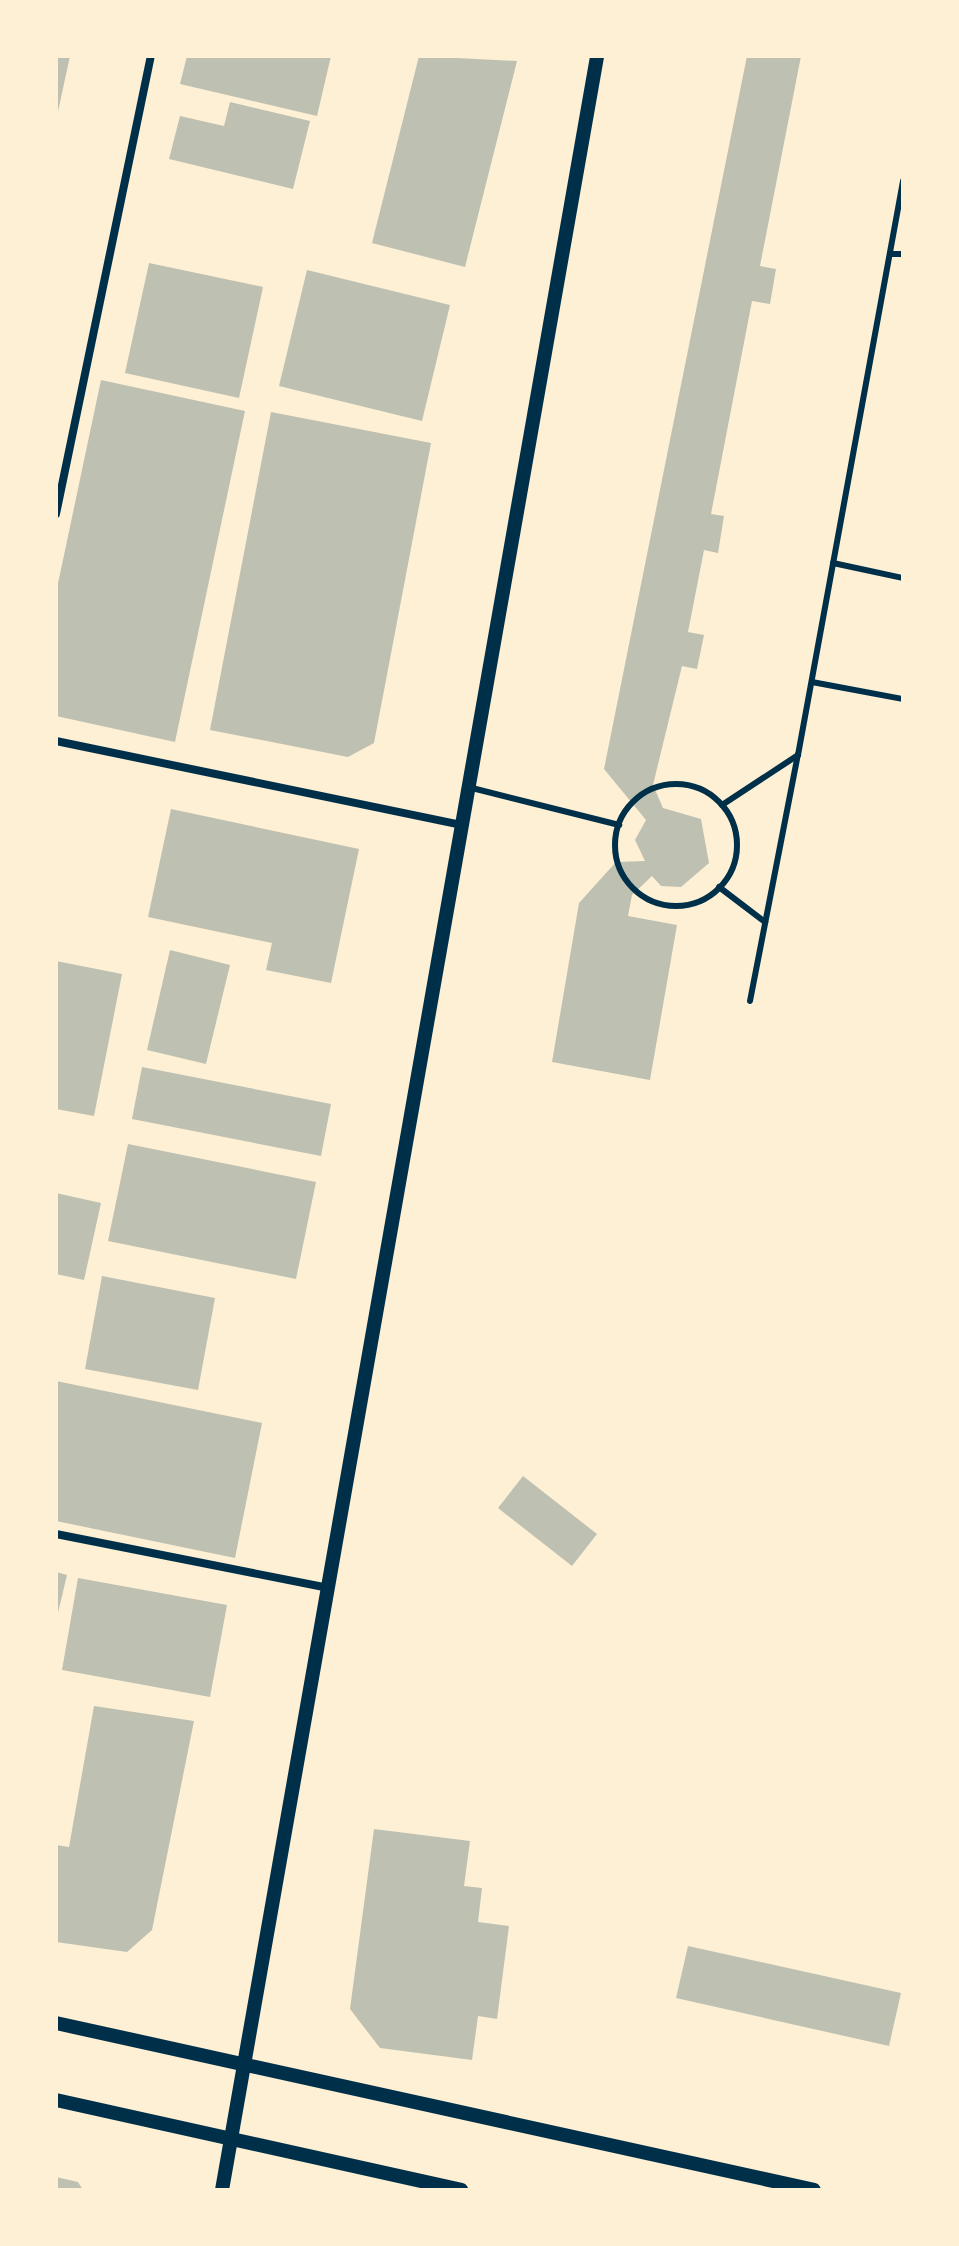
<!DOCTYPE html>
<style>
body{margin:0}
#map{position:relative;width:959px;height:2246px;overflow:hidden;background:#fdf0d5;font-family:Quicksand,sans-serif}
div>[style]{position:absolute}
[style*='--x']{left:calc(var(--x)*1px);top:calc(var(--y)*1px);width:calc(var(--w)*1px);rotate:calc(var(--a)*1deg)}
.building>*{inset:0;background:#bec0b2}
.service>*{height:6px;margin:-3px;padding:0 3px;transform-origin:3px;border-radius:3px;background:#003049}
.service>.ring{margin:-3px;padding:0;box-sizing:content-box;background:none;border:6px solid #003049;border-radius:50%}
.minor>*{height:8px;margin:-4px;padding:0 4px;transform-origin:4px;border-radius:4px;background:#003049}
.tertiary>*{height:14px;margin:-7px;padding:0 7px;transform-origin:7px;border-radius:7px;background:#003049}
span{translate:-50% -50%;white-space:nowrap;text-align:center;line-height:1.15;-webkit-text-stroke:8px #fdf0d5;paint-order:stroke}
.frame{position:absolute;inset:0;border:58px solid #fdf0d5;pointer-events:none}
</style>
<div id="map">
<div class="building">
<i style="clip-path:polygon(56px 56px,70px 56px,57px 116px,56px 116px)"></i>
<i style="clip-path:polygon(187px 56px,331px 56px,317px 116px,180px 84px)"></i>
<i style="clip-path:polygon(419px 56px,517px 61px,465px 267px,372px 243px)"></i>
<i style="clip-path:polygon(747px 56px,801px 56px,760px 266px,776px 269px,770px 304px,752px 301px,711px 514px,724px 516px,718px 553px,704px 550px,688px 632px,704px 635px,697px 669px,682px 666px,653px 785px,663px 808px,701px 819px,709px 863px,681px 887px,661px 886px,652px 876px,632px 895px,628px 916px,677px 925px,650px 1080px,552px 1062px,579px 903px,616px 862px,645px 861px,635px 840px,646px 820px,604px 769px)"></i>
<i style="clip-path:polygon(230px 102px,310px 121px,293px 189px,169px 159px,180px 116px,224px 126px)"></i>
<i style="clip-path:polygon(149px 263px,263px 287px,239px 398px,125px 373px)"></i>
<i style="clip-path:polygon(307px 270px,450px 305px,422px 421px,279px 386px)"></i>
<i style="clip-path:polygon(101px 380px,245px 411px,175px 742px,56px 716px,56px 593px)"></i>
<i style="clip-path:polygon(271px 412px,431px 443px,374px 743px,348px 757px,210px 730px)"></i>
<i style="clip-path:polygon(171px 809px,359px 849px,331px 983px,266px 970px,272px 943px,148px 917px)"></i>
<i style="clip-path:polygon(170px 950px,230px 965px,206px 1064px,147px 1050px)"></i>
<i style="clip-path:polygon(56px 961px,122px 974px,94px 1116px,56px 1109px)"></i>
<i style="clip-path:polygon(142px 1067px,331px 1104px,321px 1156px,132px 1119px)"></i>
<i style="clip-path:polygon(128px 1144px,316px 1182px,296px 1279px,108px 1241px)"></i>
<i style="clip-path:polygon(56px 1193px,101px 1203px,84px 1280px,56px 1274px)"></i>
<i style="clip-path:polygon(102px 1276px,215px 1298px,198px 1390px,85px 1369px)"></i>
<i style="clip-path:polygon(56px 1381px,262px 1423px,235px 1558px,56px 1521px)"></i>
<i style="clip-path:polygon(523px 1476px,597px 1534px,572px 1566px,498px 1508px)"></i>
<i style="clip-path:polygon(56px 1572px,67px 1575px,57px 1617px,56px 1617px)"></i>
<i style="clip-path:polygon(78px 1578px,227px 1605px,210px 1697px,62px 1670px)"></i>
<i style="clip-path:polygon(94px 1706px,194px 1721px,152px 1930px,127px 1952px,56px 1942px,56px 1845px,69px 1847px)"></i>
<i style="clip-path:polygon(374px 1829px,470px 1841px,464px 1886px,482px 1888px,478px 1922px,509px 1926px,497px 2019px,478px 2016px,472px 2060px,380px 2048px,350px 2009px)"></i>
<i style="clip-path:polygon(688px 1946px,901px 1993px,889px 2046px,676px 1998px)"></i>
<i style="clip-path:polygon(56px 2177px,78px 2182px,83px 2190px,56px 2190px)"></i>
</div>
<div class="service">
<i style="--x:890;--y:254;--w:13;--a:0"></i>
<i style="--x:833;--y:563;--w:72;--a:12.1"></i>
<i style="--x:812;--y:682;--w:93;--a:10.6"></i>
<i class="ring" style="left:615px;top:784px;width:116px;height:116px"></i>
<i style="--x:468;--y:787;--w:156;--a:14.1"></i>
<i style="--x:722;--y:805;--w:91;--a:-33.3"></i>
<i style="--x:798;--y:755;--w:584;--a:-79.63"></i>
<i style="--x:719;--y:887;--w:58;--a:37.3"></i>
<i style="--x:750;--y:1001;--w:251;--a:-79"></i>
</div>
<div class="minor">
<i style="--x:56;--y:514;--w:468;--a:-78.3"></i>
<i style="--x:56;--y:741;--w:410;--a:11.7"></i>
<i style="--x:56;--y:1534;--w:278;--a:11.2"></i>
</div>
<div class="tertiary">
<i style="--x:56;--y:2023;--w:776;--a:12.42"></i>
<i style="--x:56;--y:2100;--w:415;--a:12.5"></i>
<i style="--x:222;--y:2190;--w:2167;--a:-80.03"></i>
</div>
<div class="frame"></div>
</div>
